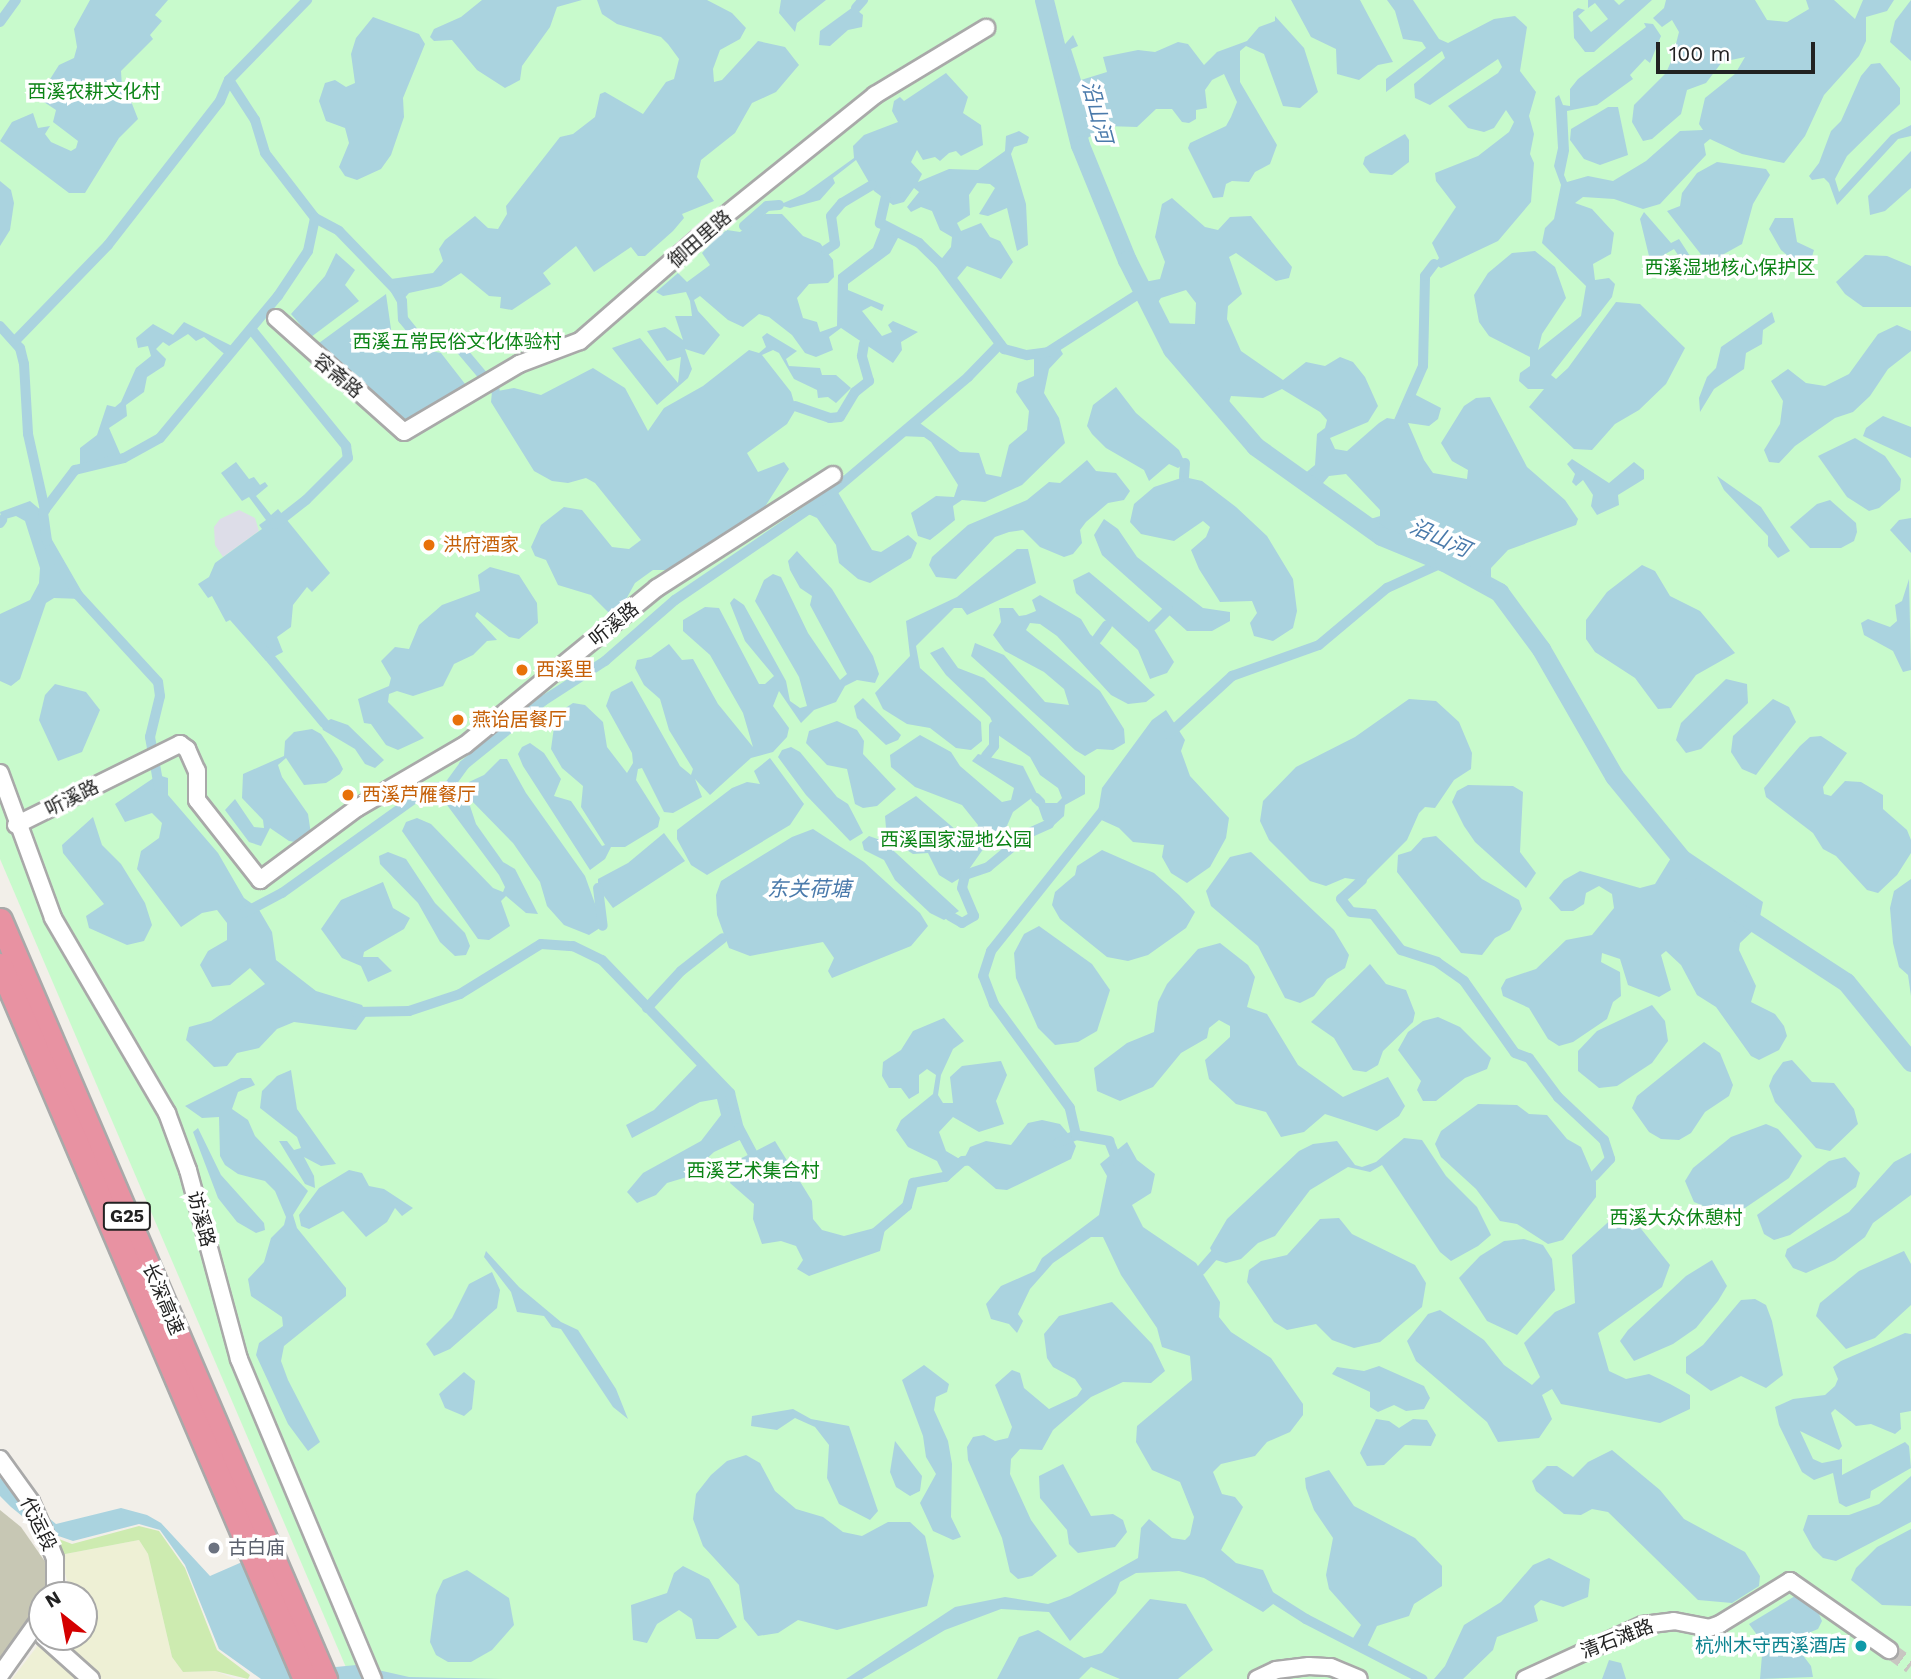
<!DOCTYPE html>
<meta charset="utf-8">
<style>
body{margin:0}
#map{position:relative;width:1911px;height:1679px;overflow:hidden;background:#f2efe9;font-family:"Work Sans","Noto Sans SC",sans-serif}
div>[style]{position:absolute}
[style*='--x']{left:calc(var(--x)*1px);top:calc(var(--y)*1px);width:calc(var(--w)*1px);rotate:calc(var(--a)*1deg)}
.construction>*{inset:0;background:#c7c7b4}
.farmland>*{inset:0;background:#eef0d5}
.grass>*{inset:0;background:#cdebb0}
.park>*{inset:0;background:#c8facc}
.plaza>*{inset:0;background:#dddde8}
.water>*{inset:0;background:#aad3df}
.canal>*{height:10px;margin:-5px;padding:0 5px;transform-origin:5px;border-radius:5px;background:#aad3df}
.river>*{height:19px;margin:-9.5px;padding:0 9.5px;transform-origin:9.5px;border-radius:9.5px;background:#aad3df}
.minor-tunnel>*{height:16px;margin-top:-8px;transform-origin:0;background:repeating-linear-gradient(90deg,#c8c6c1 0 16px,transparent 0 24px)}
.roads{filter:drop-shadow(2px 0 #a9a9a9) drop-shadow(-2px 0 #a9a9a9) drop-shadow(0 2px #a9a9a9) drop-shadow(0 -2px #a9a9a9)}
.minor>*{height:16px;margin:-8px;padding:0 8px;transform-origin:8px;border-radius:8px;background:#fff}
.highway>*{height:23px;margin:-11.5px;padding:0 11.5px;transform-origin:11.5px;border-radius:11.5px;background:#e892a2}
.dots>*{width:19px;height:19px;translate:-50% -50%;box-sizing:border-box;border:4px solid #fff;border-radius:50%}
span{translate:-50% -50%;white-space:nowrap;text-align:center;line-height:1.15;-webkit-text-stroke:7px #fff;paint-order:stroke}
.shield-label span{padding:2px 5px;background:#fff;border:2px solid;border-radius:5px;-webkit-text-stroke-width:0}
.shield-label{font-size:18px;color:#222;font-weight:700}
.park-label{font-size:19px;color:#0c8416}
.street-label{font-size:19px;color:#222}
.food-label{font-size:19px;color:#c56008}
.left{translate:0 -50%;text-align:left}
.worship-label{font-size:19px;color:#5b616d}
.culture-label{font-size:19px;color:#0d838f}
.right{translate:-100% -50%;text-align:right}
.water-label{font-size:21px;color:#4a7aab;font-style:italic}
.north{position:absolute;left:28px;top:1581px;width:70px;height:70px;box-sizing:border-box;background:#fff;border:2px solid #a7a7a7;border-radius:50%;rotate:329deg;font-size:19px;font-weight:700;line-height:28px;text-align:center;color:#222}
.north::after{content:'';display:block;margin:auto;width:24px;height:32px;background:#d40000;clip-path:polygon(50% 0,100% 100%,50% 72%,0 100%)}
.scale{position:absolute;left:1656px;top:42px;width:159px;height:32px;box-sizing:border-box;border:4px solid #222;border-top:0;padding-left:9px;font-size:21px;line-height:24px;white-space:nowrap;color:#222;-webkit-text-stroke:5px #fff;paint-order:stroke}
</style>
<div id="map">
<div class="construction">
<i style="clip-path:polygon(0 1510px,21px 1527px,46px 1563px,48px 1580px,42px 1602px,0 1660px)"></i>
</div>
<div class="farmland">
<i style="clip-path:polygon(139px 1540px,148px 1554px,172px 1657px,183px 1672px,215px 1671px,236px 1679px,98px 1679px,54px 1637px,84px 1637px,84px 1595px,71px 1595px,60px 1555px)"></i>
<i style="clip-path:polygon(42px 1640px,84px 1679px,12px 1679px)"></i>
</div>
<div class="grass">
<i style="clip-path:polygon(139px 1526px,159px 1531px,185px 1568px,217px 1650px,250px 1675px,248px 1679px,215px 1671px,183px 1672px,172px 1657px,148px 1554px,139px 1540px,60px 1555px,51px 1536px,72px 1544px)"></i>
</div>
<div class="park">
<i style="clip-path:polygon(0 0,1911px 0,1911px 1679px,351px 1679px,0 859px)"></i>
</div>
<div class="plaza">
<i style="clip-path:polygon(239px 510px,255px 518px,259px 531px,223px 557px,215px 545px,214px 527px,220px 519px)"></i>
</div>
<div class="water">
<i style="clip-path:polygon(90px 0,168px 0,155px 15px,162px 21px,150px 35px,153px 39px,121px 71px,122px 87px,129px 85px,134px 91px,129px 96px,138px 119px,119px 138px,85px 193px,69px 193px,0 141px,12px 122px,33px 113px,38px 128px,50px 126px,45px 134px,51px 142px,71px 151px,76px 148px,78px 141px,53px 122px,56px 110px,38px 98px,59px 65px,74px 58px,77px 47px,74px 29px)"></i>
<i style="clip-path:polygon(482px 0,582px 0,557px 7px,550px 27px,522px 66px,520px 80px,505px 88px,477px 70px,452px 40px,434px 41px,430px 37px,434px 29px,461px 17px)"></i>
<i style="clip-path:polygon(597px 0,707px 0,732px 13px,746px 28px,740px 39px,720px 50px,713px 69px,714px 82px,722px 80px,758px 41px,785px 47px,799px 65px,776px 92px,752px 103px,735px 133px,701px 160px,697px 177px,714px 201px,682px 214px,684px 218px,673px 231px,645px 256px,638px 256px,631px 247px,594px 272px,576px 246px,543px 273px,551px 284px,512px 310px,500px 308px,501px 297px,489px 296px,461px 273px,441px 286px,409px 293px,402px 301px,384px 280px,433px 273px,443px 261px,439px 249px,445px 240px,475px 216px,488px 228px,498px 229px,507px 214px,506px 206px,560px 137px,573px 134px,595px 117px,600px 94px,605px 92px,643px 114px,666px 82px,674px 79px,679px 59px,668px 44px,661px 37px,617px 24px,602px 14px)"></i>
<i style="clip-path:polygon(781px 0,826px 0,797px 23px,795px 32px,779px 13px)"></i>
<i style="clip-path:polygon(1291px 0,1360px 0,1393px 62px,1378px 65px,1359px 80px,1337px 74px,1336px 49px,1311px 37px)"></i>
<i style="clip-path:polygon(1387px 0,1413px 0,1439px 39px,1448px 43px,1494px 19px,1515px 16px,1527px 27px,1520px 71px,1536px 92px,1529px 116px,1534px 134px,1530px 154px,1534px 163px,1531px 202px,1498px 241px,1441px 268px,1434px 264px,1439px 258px,1432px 243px,1456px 207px,1436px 181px,1435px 173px,1478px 156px,1509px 132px,1514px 122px,1506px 110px,1494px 128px,1484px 132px,1468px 128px,1448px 106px,1498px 73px,1502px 67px,1498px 59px,1430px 105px,1415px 98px,1414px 84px,1445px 58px,1442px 51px,1386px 92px,1386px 79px,1426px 48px,1422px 42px,1403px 39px,1395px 11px)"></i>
<i style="clip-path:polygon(1588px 0,1614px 0,1619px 5px,1625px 0,1652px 0,1594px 52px,1585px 52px,1574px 38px,1573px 12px,1578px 8px,1585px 10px,1578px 16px,1591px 32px,1608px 19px,1595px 3px,1588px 8px)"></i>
<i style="clip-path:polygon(1666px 0,1755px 0,1767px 20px,1787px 22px,1809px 9px,1806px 0,1834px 0,1855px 19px,1863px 0,1894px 0,1887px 11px,1866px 17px,1866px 41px,1859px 56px,1824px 95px,1805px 136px,1784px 163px,1742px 154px,1710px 139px,1704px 144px,1706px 155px,1660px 204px,1643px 209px,1614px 199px,1583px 197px,1575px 203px,1592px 209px,1614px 233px,1611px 254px,1593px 264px,1595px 280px,1609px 278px,1615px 284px,1612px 297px,1551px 375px,1556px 379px,1568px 368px,1616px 302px,1640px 304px,1685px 348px,1666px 384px,1639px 410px,1615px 424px,1592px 450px,1574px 449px,1529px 407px,1544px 389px,1528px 389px,1519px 381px,1520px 373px,1530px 366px,1530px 357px,1489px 336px,1479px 322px,1474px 295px,1488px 273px,1512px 253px,1535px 251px,1555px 267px,1566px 298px,1542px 334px,1538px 350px,1581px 316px,1586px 286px,1542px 243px,1545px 228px,1554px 219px,1561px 185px,1554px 166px,1558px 148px,1555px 98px,1559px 95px,1563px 105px,1570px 106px,1570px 89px,1578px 79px,1646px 27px,1644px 23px,1653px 24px,1661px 36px,1650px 63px,1645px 59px,1630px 75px,1633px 79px,1597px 105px,1567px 111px,1569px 151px,1564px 175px,1567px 182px,1588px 176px,1613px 181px,1646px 161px,1680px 131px,1703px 130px,1699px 124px,1705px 98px,1735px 74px,1745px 57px,1722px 62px,1706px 83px,1687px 90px,1681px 114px,1652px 139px,1643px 141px,1632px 122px,1634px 105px,1666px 73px,1672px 59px,1679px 32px,1672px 20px,1662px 27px,1653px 18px,1664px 8px)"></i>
<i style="clip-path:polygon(1911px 0,1911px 61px,1890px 42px,1895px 21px)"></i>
<i style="clip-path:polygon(853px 7px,863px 15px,862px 27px,848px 30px,830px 46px,819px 45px,820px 31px)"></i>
<i style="clip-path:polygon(1275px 16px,1304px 48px,1318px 92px,1300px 108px,1283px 106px,1264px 54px,1246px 46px,1240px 51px,1240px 82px,1277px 145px,1270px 164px,1255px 172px,1249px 182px,1232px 181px,1226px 184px,1223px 197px,1213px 198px,1188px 148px,1190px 143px,1226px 126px,1231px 117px,1237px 102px,1224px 74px,1212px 80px,1205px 90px,1207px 108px,1196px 110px,1196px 119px,1189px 123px,1182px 122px,1172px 109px,1156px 109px,1137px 127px,1106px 126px,1080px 143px,1059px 51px,1073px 35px,1078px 46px,1071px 49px,1081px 80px,1107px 72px,1103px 57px,1138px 50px,1155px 52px,1178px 42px,1188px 44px,1204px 65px,1217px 52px,1247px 41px,1259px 27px,1275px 21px)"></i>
<i style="clip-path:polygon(373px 17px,419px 34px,425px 44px,403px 98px,404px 117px,391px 155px,381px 169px,357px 180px,345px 176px,339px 167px,349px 143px,345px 128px,326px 121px,319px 101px,325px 83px,335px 80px,346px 87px,355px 83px,351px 54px,356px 38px)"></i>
<i style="clip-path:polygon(1880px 63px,1900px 88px,1900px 104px,1847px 156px,1835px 179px,1839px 192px,1891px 135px,1911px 125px,1911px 136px,1898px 139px,1837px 205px,1829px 183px,1824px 178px,1812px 180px,1809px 176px,1819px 163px,1831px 131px,1841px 121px,1861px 76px,1871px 64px)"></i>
<i style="clip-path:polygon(946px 73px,968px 97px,963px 113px,981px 125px,983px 145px,961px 156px,956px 151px,949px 153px,940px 161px,935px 157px,923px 160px,917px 150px,911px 162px,922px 174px,918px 182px,949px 169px,978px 170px,1005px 151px,1006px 136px,1019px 131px,1029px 137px,1027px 143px,1014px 147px,1011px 154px,1026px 204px,1028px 245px,1017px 251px,1007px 208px,988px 216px,979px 214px,995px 188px,990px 184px,977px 183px,969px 195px,970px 215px,957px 223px,961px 231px,981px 223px,990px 237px,1000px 241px,1013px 262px,1001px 279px,967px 266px,953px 283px,939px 262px,951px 247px,952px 237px,940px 230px,932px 211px,921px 207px,911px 212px,907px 207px,919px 192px,914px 188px,904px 202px,893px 205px,874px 191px,856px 160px,833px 178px,835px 183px,820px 200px,790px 208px,779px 205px,804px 194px,854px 158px,853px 146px,864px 135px,898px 122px,892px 111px,894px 101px,900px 97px,904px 101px)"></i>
<i style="clip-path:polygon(1608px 107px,1618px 107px,1628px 155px,1600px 165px,1584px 159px,1570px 140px,1571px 129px)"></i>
<i style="clip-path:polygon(1405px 134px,1409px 140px,1409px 162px,1392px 175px,1370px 173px,1363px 164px,1365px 157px)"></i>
<i style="clip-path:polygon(1911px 151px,1911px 188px,1885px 211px,1870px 215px,1868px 196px)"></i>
<i style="clip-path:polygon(1717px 162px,1766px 169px,1770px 175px,1753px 204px,1742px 244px,1715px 259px,1703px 257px,1667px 211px,1680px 206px,1682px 193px,1697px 173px)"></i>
<i style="clip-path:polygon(0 181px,11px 190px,14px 203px,10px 230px,0 246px)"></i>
<i style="clip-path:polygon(1172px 198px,1205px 227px,1218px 230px,1230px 217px,1251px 216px,1292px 267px,1289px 278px,1276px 281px,1236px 253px,1229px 257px,1242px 294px,1228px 306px,1227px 319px,1241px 351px,1283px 380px,1306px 362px,1325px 366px,1340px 357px,1353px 362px,1365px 377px,1378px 406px,1368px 422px,1330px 438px,1335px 449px,1347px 451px,1379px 423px,1387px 418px,1399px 420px,1414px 394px,1441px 408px,1438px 419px,1429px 426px,1408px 423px,1424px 460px,1433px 473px,1467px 479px,1468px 470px,1452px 461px,1441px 443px,1464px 406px,1476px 398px,1490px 397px,1527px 467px,1565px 500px,1578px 519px,1576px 525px,1508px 550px,1491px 568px,1491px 588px,1381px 536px,1361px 522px,1380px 516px,1380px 510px,1346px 474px,1329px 476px,1323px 483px,1327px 498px,1303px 475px,1315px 465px,1317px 434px,1325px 428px,1327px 420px,1320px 412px,1282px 389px,1263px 398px,1231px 396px,1226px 412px,1172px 349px,1159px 323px,1195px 324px,1196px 303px,1186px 290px,1161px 298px,1152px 310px,1139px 283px,1160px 279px,1165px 262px,1155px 237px,1162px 204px)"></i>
<i style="clip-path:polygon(1644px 212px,1671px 243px,1679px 239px,1690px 256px,1682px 261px,1674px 249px,1655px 260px,1649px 256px,1640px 219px)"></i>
<i style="clip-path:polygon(765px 214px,782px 214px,803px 236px,820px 243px,833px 260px,834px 277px,828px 283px,809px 284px,797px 298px,803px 318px,817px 322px,820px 332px,837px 326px,838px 275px,873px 248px,882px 225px,900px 234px,890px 253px,848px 284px,848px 290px,884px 305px,882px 311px,871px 306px,862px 311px,882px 336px,892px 332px,888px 325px,893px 321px,918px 332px,901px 342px,902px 350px,893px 363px,841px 328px,829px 337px,833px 350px,816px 357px,805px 353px,792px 335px,769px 317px,759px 314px,743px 327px,728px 320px,700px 296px,694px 300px,698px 311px,720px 335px,704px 355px,685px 349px,692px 369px,688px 378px,657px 405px,612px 348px,640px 338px,678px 383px,681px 357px,667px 361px,647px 331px,665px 327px,683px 340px,675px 316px,692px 316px,690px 301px,686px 292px,663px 296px,656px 292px,678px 273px,687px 282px,710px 265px,702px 253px,717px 237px,727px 230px,740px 232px)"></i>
<i style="clip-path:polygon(1775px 218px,1793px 218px,1797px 242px,1814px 250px,1811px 260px,1794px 261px,1781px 250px,1769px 229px)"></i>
<i style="clip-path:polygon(336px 253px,355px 270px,345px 285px,359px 301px,311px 337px,291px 314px,325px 276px)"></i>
<i style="clip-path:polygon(1865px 255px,1887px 256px,1911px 266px,1911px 307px,1863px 307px,1845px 294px,1836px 282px)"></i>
<i style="clip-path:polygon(386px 294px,393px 343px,441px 353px,469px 389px,409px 423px,392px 414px,322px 351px,319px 343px)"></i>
<i style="clip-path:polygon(1772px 312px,1775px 322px,1763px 330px,1762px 344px,1746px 353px,1744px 369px,1714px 389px,1700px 412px,1699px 398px,1707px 377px,1716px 368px,1721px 347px)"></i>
<i style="clip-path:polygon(184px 322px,236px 348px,228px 357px,204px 337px,196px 341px,188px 334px,169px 346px,163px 342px,156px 349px,166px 359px,164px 366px,147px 377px,144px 392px,126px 405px,127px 416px,109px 428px,122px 458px,80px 468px,80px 448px,97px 435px,107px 405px,115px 407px,121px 402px,136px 368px,151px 356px,148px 346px,138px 348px,136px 338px,153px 324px,173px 335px)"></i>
<i style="clip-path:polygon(1897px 325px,1911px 331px,1911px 351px,1888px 369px,1870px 396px,1853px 412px,1835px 418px,1795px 446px,1779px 463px,1769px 462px,1764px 450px,1780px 424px,1783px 401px,1771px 381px,1788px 369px,1806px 383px,1825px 386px,1849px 374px,1878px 334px)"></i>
<i style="clip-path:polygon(767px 333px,797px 351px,786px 359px,789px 366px,820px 368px,822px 375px,836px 375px,851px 388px,836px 403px,828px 397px,818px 398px,817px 390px,794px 379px,779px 353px,773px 350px,762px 355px,791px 392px,796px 409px,787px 424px,747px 453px,758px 472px,784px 462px,789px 469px,759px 516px,673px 570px,653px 570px,635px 583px,618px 614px,609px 613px,591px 595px,558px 585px,546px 560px,535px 556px,531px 547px,541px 525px,564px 507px,582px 510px,612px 547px,629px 549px,641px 540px,595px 483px,586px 478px,568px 483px,552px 481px,534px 471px,491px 402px,492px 392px,514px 388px,541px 395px,593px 368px,625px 388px,648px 431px,664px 408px,703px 386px,749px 350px,759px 353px,766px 347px,762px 337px)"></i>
<i style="clip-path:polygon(1059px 347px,1063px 354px,1049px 369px,1044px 393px,1059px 418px,1065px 443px,1022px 485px,985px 502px,962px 500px,953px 506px,955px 520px,939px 533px,930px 540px,918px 536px,911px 513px,936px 496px,954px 497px,958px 485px,931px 442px,924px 437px,899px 436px,917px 421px,960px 452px,979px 453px,986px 474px,1001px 477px,1009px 445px,1027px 430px,1029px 411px,1016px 392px,1018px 383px,1034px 376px,1034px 354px)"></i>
<i style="clip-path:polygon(1116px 387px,1136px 413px,1179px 450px,1185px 463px,1178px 468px,1169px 464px,1149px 481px,1144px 470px,1106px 448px,1092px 434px,1087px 426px,1093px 405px)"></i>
<i style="clip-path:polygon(1883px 416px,1911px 427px,1911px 458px,1863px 436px,1866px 428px)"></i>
<i style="clip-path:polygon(1855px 438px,1885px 456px,1901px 479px,1900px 490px,1879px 508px,1869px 511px,1847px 497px,1818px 456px)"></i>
<i style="clip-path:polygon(1572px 459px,1609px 483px,1634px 462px,1644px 470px,1644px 479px,1618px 495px,1619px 505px,1597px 515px,1591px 506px,1593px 495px,1583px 480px,1576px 486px,1572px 482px,1575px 474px,1567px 464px)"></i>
<i style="clip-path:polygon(1087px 460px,1096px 471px,1116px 473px,1130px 491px,1124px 500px,1108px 503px,1086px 522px,1080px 530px,1082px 543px,1073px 554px,1064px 557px,1040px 547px,1023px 530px,1009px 532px,995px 537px,956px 579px,936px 577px,929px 565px,932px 557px,968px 525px,1027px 500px,1049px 482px,1060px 483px)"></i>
<i style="clip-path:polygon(236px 462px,249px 479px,254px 477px,260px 485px,265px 482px,268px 486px,256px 496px,271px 515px,278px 509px,330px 573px,312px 592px,307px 587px,293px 605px,291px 627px,277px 637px,283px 652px,266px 661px,230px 620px,226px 622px,212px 596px,208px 598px,198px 584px,209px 577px,215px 563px,262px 529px,259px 525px,266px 520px,249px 497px,242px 501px,221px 473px)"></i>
<i style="clip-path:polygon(1717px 476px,1761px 507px,1790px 551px,1778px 558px,1768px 546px,1768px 536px,1724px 490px)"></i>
<i style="clip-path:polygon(1184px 477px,1202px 481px,1236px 507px,1267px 536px,1293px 579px,1297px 611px,1293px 628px,1273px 641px,1254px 636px,1250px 623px,1257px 613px,1252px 601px,1220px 602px,1199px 569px,1191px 550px,1206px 537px,1210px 527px,1203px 521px,1174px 541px,1141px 534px,1130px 522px,1134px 504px,1154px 487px)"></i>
<i style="clip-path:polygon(836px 489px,872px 550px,881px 552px,908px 535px,917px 543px,911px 558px,870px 583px,858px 579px,839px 563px,836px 545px,817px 518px,806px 513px)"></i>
<i style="clip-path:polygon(1830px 500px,1856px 523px,1857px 532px,1854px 541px,1841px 548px,1810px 548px,1790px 527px,1817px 504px)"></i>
<i style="clip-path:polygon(30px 501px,43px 512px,47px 541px,82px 599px,54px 598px,46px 603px,20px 679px,11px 686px,0 681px,0 614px,30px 600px,39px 583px,40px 568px,25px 521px,16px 516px,2px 520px,0 512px)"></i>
<i style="clip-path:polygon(1911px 518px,1911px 553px,1890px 530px,1899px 520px)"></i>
<i style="clip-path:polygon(1104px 519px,1118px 529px,1137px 557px,1203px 608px,1230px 612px,1230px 621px,1212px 631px,1187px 631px,1102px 555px,1094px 535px)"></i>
<i style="clip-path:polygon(1017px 549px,1028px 549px,1036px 583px,967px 615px,962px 608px,954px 608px,916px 646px,920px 668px,981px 722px,982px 741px,971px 750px,956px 748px,930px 728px,907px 724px,883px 709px,875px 693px,910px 656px,906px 621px,957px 597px)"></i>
<i style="clip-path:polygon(797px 551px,832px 589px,873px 656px,879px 674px,875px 683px,857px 680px,845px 686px,836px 702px,814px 710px,801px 723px,779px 691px,773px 706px,789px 728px,787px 737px,773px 752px,751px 758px,710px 795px,695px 779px,702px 797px,673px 813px,664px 812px,642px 768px,638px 769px,636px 780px,660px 818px,658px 827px,625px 847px,611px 847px,605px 859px,590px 870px,523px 766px,518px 754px,522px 747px,530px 743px,544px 753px,561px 779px,554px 796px,571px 801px,602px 846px,605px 845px,581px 807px,583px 786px,562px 768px,551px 749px,554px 727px,561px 711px,573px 703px,585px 705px,603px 722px,607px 747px,627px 773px,633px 763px,632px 753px,606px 706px,611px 692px,632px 681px,680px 766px,691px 775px,693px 769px,669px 730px,660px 699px,644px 685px,635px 668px,637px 660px,651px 657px,669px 644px,682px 660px,693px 659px,718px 704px,753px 747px,743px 713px,710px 655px,683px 631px,683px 620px,705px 607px,719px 608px,759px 684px,765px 684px,774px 676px,745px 641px,730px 603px,734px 598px,744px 605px,786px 681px,790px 701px,800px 708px,807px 706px,799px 677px,755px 601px,764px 580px,773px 574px,781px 577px,808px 633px,840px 680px,847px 674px,810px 605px,812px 596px,800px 588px,790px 570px,788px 561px)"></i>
<i style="clip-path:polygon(1642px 565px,1655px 571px,1670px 596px,1700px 611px,1735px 653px,1696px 675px,1671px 708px,1658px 709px,1635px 678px,1595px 652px,1586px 639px,1586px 620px,1607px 592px)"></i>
<i style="clip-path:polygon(490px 567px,519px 575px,537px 603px,538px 623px,519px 639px,509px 637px,477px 612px,475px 616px,497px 640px,487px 641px,473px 655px,454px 664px,443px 686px,413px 696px,397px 691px,389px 694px,388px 702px,424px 738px,398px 750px,386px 745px,371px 724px,364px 723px,358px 699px,389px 686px,391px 678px,381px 661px,395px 647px,409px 649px,419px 625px,442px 605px,480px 591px,478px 575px)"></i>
<i style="clip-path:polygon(1089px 572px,1150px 623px,1174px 662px,1167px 673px,1150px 679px,1138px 650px,1076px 593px,1073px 580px)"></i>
<i style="clip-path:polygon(1909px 579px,1911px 670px,1903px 672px,1893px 651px,1864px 635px,1861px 623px,1868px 619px,1890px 627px,1897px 621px,1895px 605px,1902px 601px)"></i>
<i style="clip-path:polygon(1040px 595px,1081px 619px,1090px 634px,1155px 695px,1146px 702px,1128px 704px,1111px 695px,1057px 636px,1040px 624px,1030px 623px,1026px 630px,1100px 691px,1124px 729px,1125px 743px,1113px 750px,1097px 749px,1085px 756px,1075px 750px,971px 656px,975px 643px,1004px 655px,1045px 702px,1069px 705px,1064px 689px,1044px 672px,1005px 651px,993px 635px,1001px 622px,999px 608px,1013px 608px,1019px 616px,1026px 615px,1036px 611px,1032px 600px)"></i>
<i style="clip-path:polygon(943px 647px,958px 668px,984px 678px,1085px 776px,1085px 794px,1065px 805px,1064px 816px,1053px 826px,1043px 820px,1037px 803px,1057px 803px,1062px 798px,1058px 788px,1040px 775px,1030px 757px,998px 735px,990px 717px,946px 675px,930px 653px)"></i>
<i style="clip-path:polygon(1726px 679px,1747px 684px,1748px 703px,1701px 749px,1686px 753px,1676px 740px,1681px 723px)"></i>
<i style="clip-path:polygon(55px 684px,86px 692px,100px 710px,82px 752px,58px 761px,39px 720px,45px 695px)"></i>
<i style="clip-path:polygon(863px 698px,901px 735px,898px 740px,886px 745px,857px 718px,854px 706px)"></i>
<i style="clip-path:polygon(1409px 699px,1436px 701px,1459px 722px,1472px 753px,1471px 769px,1454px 780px,1435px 808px,1425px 807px,1419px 813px,1407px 840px,1366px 881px,1345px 878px,1326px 886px,1310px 881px,1269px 840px,1260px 821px,1263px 801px,1296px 767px,1355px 737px)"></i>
<i style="clip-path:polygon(1773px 699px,1789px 707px,1796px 722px,1756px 775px,1742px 769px,1731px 752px,1733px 736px)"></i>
<i style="clip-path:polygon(1166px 710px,1185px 740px,1181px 751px,1190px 776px,1229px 818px,1226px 838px,1210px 867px,1187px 883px,1171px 873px,1162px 857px,1164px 845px,1133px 842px,1119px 828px,1097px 818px,1102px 788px,1152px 720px)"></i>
<i style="clip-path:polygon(331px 719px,348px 725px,384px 760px,375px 768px,365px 764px,355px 749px,323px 730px,321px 724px)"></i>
<i style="clip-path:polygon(837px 721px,857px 730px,864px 741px,863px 754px,896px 789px,877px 806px,863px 808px,855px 804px,847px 769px,827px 765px,806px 743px,809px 731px)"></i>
<i style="clip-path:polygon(312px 729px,321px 734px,338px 759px,343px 769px,340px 774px,326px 783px,304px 785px,286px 758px,278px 765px,282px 777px,308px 814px,311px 834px,301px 843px,289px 841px,270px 828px,261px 846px,249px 842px,225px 810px,235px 799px,254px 827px,264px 828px,263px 820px,242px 798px,243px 774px,284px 756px,285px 741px,294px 732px)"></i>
<i style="clip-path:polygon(920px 735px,951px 752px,960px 766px,1002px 802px,1011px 800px,1014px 788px,972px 761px,978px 754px,1023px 766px,1037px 794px,1013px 812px,1006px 828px,986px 845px,965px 875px,952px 883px,939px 875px,928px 853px,913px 854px,896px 843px,886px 828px,885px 816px,916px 796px,956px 830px,976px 832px,978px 825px,962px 805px,915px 787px,891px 767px,890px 755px)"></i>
<i style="clip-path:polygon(1821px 736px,1847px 753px,1823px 787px,1824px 794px,1831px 796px,1845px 781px,1861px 782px,1883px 795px,1883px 809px,1907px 830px,1911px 840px,1911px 853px,1897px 875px,1878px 893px,1867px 890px,1836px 856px,1823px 849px,1813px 833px,1766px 797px,1764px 788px,1800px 746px,1810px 737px)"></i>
<i style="clip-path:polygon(791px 747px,800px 752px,837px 797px,848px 804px,863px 833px,850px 841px,806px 795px,778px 757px,782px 750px)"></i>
<i style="clip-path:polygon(770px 758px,804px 804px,790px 825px,707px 875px,691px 865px,677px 839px,677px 830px,732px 788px,747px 782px,760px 784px,754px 771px)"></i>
<i style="clip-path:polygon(500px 759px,507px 759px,526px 793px,585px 876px,603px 926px,589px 935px,564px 925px,547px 906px,540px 882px,513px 843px,467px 796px,469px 782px,484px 775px)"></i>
<i style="clip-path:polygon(158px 775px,168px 778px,168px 795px,218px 853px,244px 898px,258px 908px,272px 932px,276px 960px,316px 991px,362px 1005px,367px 1015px,356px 1030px,294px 1022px,277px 1029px,259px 1048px,237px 1053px,227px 1066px,214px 1067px,186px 1040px,189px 1027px,211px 1021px,265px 984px,250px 968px,230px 985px,212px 987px,200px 965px,208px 951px,227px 940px,227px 923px,217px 910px,202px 913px,181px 927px,137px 869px,141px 851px,159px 838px,162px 823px,152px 813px,125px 822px,115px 804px)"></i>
<i style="clip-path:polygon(1468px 785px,1513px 786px,1523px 792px,1520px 852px,1536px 873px,1526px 888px,1475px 842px,1464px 826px,1452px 802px,1457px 791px)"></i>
<i style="clip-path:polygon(456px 796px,470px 806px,476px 824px,503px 862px,515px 869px,538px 914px,526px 913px,506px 896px,501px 901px,510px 926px,489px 940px,478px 939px,402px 831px,406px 822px,417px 818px,431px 824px,493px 888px,503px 892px,505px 887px,499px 875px,447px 805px)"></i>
<i style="clip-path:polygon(93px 817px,102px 845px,121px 864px,145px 903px,152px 925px,144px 941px,127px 945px,89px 928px,86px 916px,104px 904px,63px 853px,62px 845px)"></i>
<i style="clip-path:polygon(813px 829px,864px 862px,920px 913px,928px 926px,911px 946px,832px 978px,828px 971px,834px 958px,823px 942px,750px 956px,729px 948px,717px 915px,716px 895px,721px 881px,792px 837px)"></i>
<i style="clip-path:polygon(664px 833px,685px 861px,613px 908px,598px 888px,598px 879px,628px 863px)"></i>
<i style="clip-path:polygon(869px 836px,883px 841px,959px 911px,944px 920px,930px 913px,895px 880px,884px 860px,864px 850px,862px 842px)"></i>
<i style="clip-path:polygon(1436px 836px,1482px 879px,1519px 900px,1522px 909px,1510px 930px,1495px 938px,1482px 955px,1461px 953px,1397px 872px,1398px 855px,1411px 851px,1423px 838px)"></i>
<i style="clip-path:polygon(1102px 850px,1154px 873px,1179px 895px,1195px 912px,1186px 928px,1148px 955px,1128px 961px,1107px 957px,1060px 919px,1052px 905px,1055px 892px,1075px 875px,1077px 866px)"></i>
<i style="clip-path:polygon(1687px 851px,1763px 902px,1758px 926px,1740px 943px,1739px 950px,1756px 986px,1751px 1002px,1775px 1014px,1784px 1026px,1787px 1036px,1779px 1050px,1759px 1060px,1751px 1056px,1716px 1007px,1697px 995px,1681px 965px,1666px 951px,1661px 955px,1671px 990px,1659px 997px,1628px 985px,1620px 959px,1602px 953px,1601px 962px,1620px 972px,1621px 996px,1613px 1002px,1607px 1019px,1573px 1042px,1559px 1046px,1548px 1039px,1529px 1008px,1503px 996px,1501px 988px,1506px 979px,1536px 969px,1566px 940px,1592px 935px,1614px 908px,1612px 894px,1599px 886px,1586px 893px,1584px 904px,1573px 911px,1561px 911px,1549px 898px,1564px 880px,1580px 871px,1640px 888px,1655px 884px,1674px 853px)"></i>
<i style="clip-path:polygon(388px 852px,406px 859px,435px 903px,465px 933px,470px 946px,466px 955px,455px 956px,440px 942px,418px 903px,380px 864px,379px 856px)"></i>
<i style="clip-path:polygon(1251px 852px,1334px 930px,1349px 955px,1345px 968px,1327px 979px,1314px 996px,1300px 1003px,1285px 998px,1258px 946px,1211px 906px,1206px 891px,1230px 857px)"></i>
<i style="clip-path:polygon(1911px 879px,1911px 996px,1908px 975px,1899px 967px,1893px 943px,1890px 908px,1894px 891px)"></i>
<i style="clip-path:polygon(383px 882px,393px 908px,410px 918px,404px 929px,364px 952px,363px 957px,378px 957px,392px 971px,368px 982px,361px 966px,342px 958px,321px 929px,341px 900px)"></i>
<i style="clip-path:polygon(1039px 926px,1092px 964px,1110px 990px,1097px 1031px,1078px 1042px,1055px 1045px,1038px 1028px,1016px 978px,1014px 953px,1024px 934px)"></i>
<i style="clip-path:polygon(1220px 943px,1248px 965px,1255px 977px,1247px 1007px,1267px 1014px,1298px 1065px,1343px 1097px,1388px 1077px,1405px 1106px,1399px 1116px,1377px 1131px,1325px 1114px,1304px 1132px,1281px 1137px,1266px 1112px,1236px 1104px,1209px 1079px,1205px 1060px,1230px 1037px,1230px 1026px,1219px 1020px,1209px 1028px,1207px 1038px,1181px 1053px,1153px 1087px,1120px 1101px,1097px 1091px,1094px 1068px,1127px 1043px,1154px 1032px,1158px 1002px,1167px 984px,1198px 949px)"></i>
<i style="clip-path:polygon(1370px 964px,1386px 984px,1406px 990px,1415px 1013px,1413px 1022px,1383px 1051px,1378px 1065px,1366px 1072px,1353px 1070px,1334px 1038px,1311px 1022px)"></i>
<i style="clip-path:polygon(1652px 1005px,1665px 1021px,1668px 1041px,1652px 1063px,1617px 1086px,1599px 1088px,1578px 1071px,1578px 1051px,1597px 1031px)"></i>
<i style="clip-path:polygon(1438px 1017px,1460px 1027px,1491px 1058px,1487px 1069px,1465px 1078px,1436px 1101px,1423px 1101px,1417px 1090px,1421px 1081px,1398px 1050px,1408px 1032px,1423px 1021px)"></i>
<i style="clip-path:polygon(944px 1018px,964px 1041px,953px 1049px,941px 1075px,938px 1095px,943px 1103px,953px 1103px,950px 1077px,962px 1066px,1001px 1061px,1007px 1075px,996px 1101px,1004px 1124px,979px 1132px,953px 1117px,939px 1132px,946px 1151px,963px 1161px,970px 1147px,986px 1141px,1011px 1145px,1028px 1123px,1042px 1120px,1060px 1124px,1071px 1137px,1076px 1146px,1071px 1159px,1007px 1190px,996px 1189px,963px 1161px,945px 1177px,937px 1161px,908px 1147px,896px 1130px,901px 1120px,933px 1094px,936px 1075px,927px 1069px,919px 1075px,919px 1093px,909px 1099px,901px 1088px,889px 1088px,882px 1076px,883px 1062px,901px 1050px,913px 1031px)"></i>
<i style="clip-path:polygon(1704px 1042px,1720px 1053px,1733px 1085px,1729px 1096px,1705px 1112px,1691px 1133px,1679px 1140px,1661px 1139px,1649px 1132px,1632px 1108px,1637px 1096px)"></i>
<i style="clip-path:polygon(1792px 1060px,1812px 1082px,1834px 1083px,1854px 1109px,1858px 1124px,1830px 1151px,1816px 1148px,1775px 1102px,1769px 1086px,1773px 1076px,1783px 1062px)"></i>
<i style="clip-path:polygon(701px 1061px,730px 1093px,744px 1138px,714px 1152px,687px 1177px,667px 1183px,656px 1195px,637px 1203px,627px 1192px,643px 1173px,701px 1141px,721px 1115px,717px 1099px,700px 1102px,632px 1138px,626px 1125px,654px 1110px)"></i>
<i style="clip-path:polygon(291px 1070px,297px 1109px,336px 1164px,321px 1166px,304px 1157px,314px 1176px,315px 1188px,305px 1184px,279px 1141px,287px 1141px,294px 1150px,301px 1148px,297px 1137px,260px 1108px,262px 1091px,277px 1076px)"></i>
<i style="clip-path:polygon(241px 1078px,251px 1078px,255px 1085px,238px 1092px,232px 1109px,248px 1120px,255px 1136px,308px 1191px,293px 1215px,297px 1228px,346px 1288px,346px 1296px,284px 1346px,281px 1361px,288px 1380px,320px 1442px,308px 1451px,288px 1424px,256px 1355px,259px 1343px,283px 1326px,282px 1317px,251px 1296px,248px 1279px,264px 1262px,271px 1238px,284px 1225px,286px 1217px,275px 1191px,265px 1181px,238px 1174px,225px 1165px,220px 1156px,219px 1117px,202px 1118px,185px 1106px)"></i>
<i style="clip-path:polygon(1478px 1104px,1517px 1105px,1529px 1114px,1547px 1115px,1567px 1139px,1581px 1147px,1596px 1182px,1596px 1197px,1563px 1240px,1548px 1244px,1517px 1224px,1500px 1221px,1476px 1189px,1441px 1157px,1435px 1144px,1441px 1131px)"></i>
<i style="clip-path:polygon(1766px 1124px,1778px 1129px,1802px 1156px,1789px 1178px,1742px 1210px,1720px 1213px,1694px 1202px,1685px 1181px,1693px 1168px,1731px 1137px)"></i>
<i style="clip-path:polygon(198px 1128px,221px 1175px,264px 1223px,265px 1230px,256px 1233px,237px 1222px,218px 1198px,193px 1132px)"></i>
<i style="clip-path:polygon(1404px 1138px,1422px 1140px,1446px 1176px,1477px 1207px,1491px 1235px,1478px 1246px,1451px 1261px,1440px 1252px,1382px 1165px,1370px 1172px,1348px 1167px,1310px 1190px,1275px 1236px,1258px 1243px,1241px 1259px,1226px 1263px,1216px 1260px,1210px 1248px,1227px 1219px,1299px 1151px,1313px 1144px,1337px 1141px,1355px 1165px,1362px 1167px,1376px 1162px)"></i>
<i style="clip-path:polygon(775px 1141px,812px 1201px,813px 1219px,822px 1230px,844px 1236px,886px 1225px,880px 1251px,809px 1276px,797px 1269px,803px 1260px,796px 1246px,781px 1241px,762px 1244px,753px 1219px,754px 1204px,730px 1183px,738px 1160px)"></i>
<i style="clip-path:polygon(1127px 1142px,1137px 1160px,1155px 1174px,1151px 1193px,1132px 1205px,1143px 1227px,1196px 1263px,1220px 1302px,1219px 1317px,1231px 1332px,1271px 1358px,1303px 1404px,1303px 1415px,1290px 1432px,1267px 1442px,1255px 1456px,1221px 1464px,1213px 1472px,1222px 1494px,1235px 1497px,1243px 1507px,1221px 1550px,1236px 1563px,1263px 1570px,1277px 1601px,1263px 1612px,1204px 1578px,1179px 1571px,1136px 1573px,1120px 1582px,1116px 1593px,1070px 1641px,1049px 1612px,1001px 1609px,945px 1630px,862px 1679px,846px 1679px,955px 1607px,1005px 1597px,1048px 1604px,1070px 1596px,1138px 1558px,1141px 1528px,1149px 1519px,1172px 1538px,1185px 1540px,1190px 1535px,1194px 1517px,1180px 1482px,1152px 1470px,1136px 1442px,1137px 1426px,1192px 1380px,1190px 1356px,1162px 1347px,1157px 1328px,1121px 1275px,1103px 1237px,1091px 1237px,1053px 1263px,1030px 1289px,1018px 1314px,1023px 1321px,1017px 1333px,1009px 1324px,991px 1319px,986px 1304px,1001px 1286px,1035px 1271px,1042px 1258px,1099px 1215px,1107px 1176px,1100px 1164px)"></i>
<i style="clip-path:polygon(1911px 1153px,1911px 1195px,1873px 1223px,1865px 1237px,1835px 1260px,1806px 1273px,1793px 1268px,1785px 1256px,1787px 1249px,1849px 1212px,1894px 1162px)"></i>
<i style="clip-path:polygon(1845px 1157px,1860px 1173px,1856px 1187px,1790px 1235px,1774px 1240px,1764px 1234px,1757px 1215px,1829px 1161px)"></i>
<i style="clip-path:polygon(349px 1170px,362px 1173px,369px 1186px,384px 1189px,413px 1208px,402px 1216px,395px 1208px,387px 1222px,366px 1237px,343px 1211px,309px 1229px,301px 1226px,299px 1215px,319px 1188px)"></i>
<i style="clip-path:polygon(1617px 1214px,1634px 1220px,1670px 1265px,1662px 1287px,1598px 1333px,1609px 1371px,1626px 1379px,1649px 1374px,1670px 1384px,1690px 1395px,1690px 1409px,1660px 1423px,1561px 1404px,1552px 1389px,1542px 1395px,1552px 1419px,1539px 1438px,1498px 1442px,1487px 1422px,1416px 1361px,1407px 1341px,1428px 1314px,1440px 1310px,1484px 1340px,1504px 1365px,1532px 1385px,1540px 1377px,1524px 1343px,1555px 1312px,1575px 1303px,1572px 1255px)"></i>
<i style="clip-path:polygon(1339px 1218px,1352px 1234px,1415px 1265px,1426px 1283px,1422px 1307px,1380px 1342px,1354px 1348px,1332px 1340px,1316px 1324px,1287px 1330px,1274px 1322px,1247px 1282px,1249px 1270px,1261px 1261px,1287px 1255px,1320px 1219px)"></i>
<i style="clip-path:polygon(1524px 1239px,1543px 1245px,1552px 1259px,1555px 1290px,1517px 1335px,1487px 1321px,1459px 1278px,1480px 1256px,1504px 1241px)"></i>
<i style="clip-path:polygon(486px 1251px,519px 1287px,561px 1322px,578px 1330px,616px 1389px,628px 1419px,613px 1407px,561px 1329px,552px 1327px,544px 1316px,517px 1312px,511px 1292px,484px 1257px)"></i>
<i style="clip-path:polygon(1904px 1251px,1911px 1264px,1911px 1305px,1875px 1338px,1846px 1349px,1816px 1316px,1820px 1303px,1859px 1271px)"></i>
<i style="clip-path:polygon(1712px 1260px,1727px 1286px,1718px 1301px,1696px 1328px,1673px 1344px,1634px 1361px,1620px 1341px,1628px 1330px,1686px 1276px)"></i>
<i style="clip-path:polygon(492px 1272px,500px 1290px,497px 1308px,450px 1349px,434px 1356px,426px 1344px,452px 1318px,469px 1284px)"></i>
<i style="clip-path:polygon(1755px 1299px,1766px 1305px,1772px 1321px,1783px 1375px,1766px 1388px,1741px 1376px,1711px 1391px,1686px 1373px,1686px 1357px,1703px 1345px,1741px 1300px)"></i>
<i style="clip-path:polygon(1112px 1302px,1152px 1344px,1165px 1371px,1151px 1383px,1123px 1382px,1091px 1397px,1053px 1430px,1042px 1450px,1020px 1449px,1011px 1459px,1010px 1474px,1031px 1520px,1057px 1556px,1032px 1576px,1018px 1579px,1010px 1572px,1002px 1538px,968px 1460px,967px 1447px,973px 1437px,984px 1435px,995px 1441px,1008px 1438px,1012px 1427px,995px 1385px,1012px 1370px,1020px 1373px,1024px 1388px,1049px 1409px,1077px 1396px,1082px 1389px,1075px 1379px,1053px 1367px,1047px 1358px,1044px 1334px,1059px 1316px)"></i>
<i style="clip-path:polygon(1905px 1333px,1911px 1334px,1911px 1411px,1900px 1413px,1901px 1429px,1895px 1434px,1871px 1424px,1856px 1426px,1835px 1409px,1831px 1413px,1842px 1446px,1839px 1450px,1800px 1431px,1813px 1459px,1822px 1463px,1842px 1459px,1842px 1475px,1905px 1442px,1909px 1446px,1911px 1468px,1871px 1491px,1870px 1498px,1846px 1507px,1839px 1503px,1833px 1473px,1814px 1480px,1802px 1472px,1779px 1425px,1775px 1407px,1793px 1399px,1825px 1395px,1835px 1386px,1838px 1379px,1833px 1367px,1841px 1361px)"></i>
<i style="clip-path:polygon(924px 1365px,949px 1384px,947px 1392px,936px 1397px,934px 1410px,948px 1441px,952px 1464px,951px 1517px,961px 1537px,953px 1540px,933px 1531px,920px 1503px,936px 1474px,926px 1457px,923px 1436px,902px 1380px)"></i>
<i style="clip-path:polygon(1379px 1366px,1424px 1386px,1430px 1398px,1424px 1409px,1406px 1411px,1394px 1405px,1378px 1412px,1370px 1407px,1370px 1392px,1332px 1374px,1337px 1367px,1364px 1371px)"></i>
<i style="clip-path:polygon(464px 1372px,475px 1381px,472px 1409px,464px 1416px,445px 1408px,439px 1394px)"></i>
<i style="clip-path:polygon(793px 1409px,811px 1419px,849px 1426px,878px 1511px,870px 1520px,839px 1504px,827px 1478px,829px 1445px,815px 1427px,795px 1418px,777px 1430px,751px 1426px,752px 1416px)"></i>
<i style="clip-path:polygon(1376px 1419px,1389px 1421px,1399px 1428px,1413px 1419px,1427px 1420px,1436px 1435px,1431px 1446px,1405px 1445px,1384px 1465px,1367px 1466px,1360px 1453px)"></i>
<i style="clip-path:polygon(895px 1441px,922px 1476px,920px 1491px,910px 1496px,896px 1487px,890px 1472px)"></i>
<i style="clip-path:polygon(1612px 1450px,1660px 1490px,1684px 1519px,1745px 1552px,1760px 1576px,1759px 1586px,1732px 1603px,1698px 1600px,1608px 1512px,1592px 1509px,1581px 1515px,1564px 1514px,1536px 1491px,1532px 1481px,1547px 1466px,1557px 1466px,1573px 1477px,1588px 1462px)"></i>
<i style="clip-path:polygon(746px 1455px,760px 1463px,775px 1491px,796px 1509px,823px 1517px,843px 1532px,862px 1536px,888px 1522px,910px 1522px,925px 1536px,934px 1576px,927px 1606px,837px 1630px,798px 1620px,778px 1633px,758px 1636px,744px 1619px,739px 1585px,703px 1546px,693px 1519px,696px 1494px,711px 1475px,727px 1461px)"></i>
<i style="clip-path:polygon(1063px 1464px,1091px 1516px,1113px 1514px,1123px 1520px,1127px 1532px,1115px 1547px,1078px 1553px,1069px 1544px,1067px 1530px,1040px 1498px,1039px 1476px)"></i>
<i style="clip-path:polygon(1329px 1470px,1354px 1506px,1415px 1538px,1442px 1566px,1442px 1586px,1414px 1604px,1409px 1616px,1377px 1626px,1365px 1651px,1350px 1643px,1361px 1625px,1329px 1589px,1326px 1575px,1333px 1538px,1314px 1510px,1306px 1488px,1305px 1478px)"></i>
<i style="clip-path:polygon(1911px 1476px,1911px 1522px,1836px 1561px,1823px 1558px,1813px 1548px,1803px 1530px,1808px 1515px,1849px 1515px,1879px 1504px)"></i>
<i style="clip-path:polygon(0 1478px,56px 1524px,121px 1508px,147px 1515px,161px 1523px,210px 1576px,249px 1559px,326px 1668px,356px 1665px,409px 1677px,503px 1679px,261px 1679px,219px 1649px,185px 1565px,160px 1530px,139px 1524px,73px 1541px,38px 1529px,11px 1507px,0 1496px)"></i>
<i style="clip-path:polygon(1911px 1529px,1911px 1606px,1882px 1605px,1851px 1580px,1856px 1568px,1877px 1547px)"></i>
<i style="clip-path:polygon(1549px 1558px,1590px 1579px,1588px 1597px,1563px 1607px,1541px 1600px,1534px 1606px,1538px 1621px,1497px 1637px,1493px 1650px,1463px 1679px,1434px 1679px,1445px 1666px,1464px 1625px,1501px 1602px,1533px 1565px)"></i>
<i style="clip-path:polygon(683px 1566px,709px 1579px,737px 1627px,718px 1639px,696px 1639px,692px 1619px,679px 1610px,657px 1624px,647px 1643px,633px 1640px,631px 1605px,667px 1593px,674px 1573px)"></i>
<i style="clip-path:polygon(467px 1570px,509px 1598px,514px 1625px,492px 1650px,471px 1662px,448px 1662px,436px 1655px,430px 1642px,436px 1595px,443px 1580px)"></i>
<i style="clip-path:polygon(1795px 1596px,1815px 1605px,1822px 1621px,1818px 1629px,1799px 1637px,1796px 1646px,1811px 1666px,1813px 1677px,1760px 1679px,1763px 1643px,1749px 1624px)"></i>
<i style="clip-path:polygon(1150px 1599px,1186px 1604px,1213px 1650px,1178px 1679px,1120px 1679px,1091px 1667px,1079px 1679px,997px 1679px,1019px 1637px,1038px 1630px,1084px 1658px,1102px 1653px)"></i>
<i style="clip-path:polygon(1609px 1660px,1621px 1663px,1626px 1679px,1602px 1679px)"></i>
</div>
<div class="canal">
<i style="--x:856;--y:8;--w:11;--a:-49"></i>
<i style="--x:0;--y:22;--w:27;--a:-54"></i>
<i style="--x:229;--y:80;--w:48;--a:57"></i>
<i style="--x:255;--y:120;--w:34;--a:73"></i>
<i style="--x:265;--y:153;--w:82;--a:52.4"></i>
<i style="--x:315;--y:218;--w:27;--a:28"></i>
<i style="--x:339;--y:231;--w:81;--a:46"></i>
<i style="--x:395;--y:289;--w:14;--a:60"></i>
<i style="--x:402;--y:301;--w:18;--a:87"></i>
<i style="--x:403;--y:319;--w:22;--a:51"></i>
<i style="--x:417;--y:336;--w:42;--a:13.7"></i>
<i style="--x:458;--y:346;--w:57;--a:49.9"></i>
<i style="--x:886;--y:196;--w:28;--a:103"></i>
<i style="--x:880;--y:223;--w:44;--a:27.1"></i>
<i style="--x:919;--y:243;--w:28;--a:44"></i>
<i style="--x:939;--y:262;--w:109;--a:53.2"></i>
<i style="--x:1004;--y:349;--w:24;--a:15"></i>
<i style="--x:1027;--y:355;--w:21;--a:-8"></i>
<i style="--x:1048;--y:352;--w:113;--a:-32.7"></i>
<i style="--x:744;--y:226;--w:30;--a:-41"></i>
<i style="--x:767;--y:206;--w:12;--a:-5"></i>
<i style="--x:826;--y:250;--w:11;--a:-34"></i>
<i style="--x:835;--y:244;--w:28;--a:-98"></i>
<i style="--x:831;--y:216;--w:17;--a:-50"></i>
<i style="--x:842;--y:203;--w:35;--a:-31"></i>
<i style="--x:0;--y:326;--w:30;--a:48"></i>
<i style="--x:20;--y:348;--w:16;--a:76"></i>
<i style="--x:24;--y:364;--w:70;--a:86.7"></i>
<i style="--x:28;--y:434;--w:78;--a:77.4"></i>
<i style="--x:251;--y:329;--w:151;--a:50.9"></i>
<i style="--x:346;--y:446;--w:12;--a:81"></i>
<i style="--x:348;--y:458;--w:59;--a:135"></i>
<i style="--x:306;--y:500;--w:39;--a:142"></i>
<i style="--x:15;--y:341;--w:134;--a:-45.9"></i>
<i style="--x:108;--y:245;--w:182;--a:-52.1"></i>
<i style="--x:220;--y:101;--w:23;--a:-67"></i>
<i style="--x:229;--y:80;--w:112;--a:-45.7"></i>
<i style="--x:795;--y:406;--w:37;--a:19"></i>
<i style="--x:830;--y:418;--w:10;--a:-6"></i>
<i style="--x:840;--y:417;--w:29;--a:-59"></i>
<i style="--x:855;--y:392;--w:18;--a:-38"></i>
<i style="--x:869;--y:381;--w:26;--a:-106"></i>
<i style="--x:862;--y:356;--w:12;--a:-81"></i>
<i style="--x:1399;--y:421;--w:60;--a:-66.4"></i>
<i style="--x:1423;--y:366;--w:90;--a:-88.7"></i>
<i style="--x:1425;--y:276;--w:15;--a:-53"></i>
<i style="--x:1184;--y:477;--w:14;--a:-86"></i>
<i style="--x:0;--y:523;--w:4;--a:-56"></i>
<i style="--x:1152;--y:626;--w:23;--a:-45"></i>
<i style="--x:1097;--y:639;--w:17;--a:-54"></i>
<i style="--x:261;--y:647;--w:99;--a:50.3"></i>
<i style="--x:1169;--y:734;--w:86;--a:-42.6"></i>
<i style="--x:1232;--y:676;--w:92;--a:-19.6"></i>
<i style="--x:1319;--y:645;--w:89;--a:-40"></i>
<i style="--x:1387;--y:588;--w:63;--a:-24.5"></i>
<i style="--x:986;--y:756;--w:13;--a:-51"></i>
<i style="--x:994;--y:746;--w:20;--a:-90"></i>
<i style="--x:159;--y:787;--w:51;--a:-100.2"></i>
<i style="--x:150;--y:737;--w:42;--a:-76.3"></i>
<i style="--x:160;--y:696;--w:14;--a:-98"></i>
<i style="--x:158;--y:682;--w:118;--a:-132.6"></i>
<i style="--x:78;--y:595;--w:62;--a:-119.9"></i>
<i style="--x:47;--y:541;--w:29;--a:-98"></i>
<i style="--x:43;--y:512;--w:53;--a:-52.7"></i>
<i style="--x:75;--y:470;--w:50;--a:-13.8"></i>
<i style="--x:124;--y:458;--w:41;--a:-29.1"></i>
<i style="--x:160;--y:438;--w:185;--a:-50.3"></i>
<i style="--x:278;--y:296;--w:54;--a:-56.3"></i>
<i style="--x:308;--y:251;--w:34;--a:-78"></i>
<i style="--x:1036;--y:798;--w:6;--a:45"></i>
<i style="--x:1362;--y:880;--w:28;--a:138"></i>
<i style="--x:1341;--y:899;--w:16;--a:52"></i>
<i style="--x:1351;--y:912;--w:22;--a:5"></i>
<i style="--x:1373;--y:914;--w:46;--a:52.1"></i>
<i style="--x:1401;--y:950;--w:38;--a:18"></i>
<i style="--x:1437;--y:962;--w:33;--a:35"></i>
<i style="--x:1464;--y:981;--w:88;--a:54.7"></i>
<i style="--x:1515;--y:1053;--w:15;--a:20"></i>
<i style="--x:1529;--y:1058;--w:49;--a:53.4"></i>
<i style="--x:1558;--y:1097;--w:63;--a:43.1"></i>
<i style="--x:1604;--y:1140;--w:20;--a:72"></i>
<i style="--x:1610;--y:1159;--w:23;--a:133"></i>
<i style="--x:598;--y:888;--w:38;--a:83"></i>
<i style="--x:244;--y:913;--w:43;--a:-27.8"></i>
<i style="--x:282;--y:893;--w:181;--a:-35.5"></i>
<i style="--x:429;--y:788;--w:20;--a:-6"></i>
<i style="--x:449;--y:786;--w:26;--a:-54"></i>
<i style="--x:464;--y:765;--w:102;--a:-39"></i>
<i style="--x:543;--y:701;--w:74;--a:-32.8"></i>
<i style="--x:605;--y:661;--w:93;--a:-41.1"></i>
<i style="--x:675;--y:600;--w:181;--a:-34.2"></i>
<i style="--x:825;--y:498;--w:187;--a:-40.2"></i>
<i style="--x:968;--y:377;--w:46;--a:-45.9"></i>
<i style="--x:950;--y:916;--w:14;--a:30"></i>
<i style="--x:962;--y:923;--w:14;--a:-30"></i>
<i style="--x:974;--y:916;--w:30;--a:-113"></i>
<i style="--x:962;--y:888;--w:13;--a:-77"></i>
<i style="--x:965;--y:875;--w:24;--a:-19"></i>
<i style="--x:988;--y:867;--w:53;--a:-39.7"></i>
<i style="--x:1029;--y:833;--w:22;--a:-24"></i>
<i style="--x:647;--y:1008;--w:50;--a:-47.4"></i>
<i style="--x:681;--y:971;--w:53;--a:-38.2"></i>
<i style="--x:356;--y:1012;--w:53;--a:-1.1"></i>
<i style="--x:409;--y:1011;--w:54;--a:-18.4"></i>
<i style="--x:460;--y:994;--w:95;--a:-31.7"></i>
<i style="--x:541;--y:944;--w:32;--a:4"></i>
<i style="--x:573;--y:946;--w:32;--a:26"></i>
<i style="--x:602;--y:960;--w:185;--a:46.1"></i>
<i style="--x:730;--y:1093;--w:36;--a:76"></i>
<i style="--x:739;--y:1128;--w:38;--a:62"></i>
<i style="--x:1076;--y:1135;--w:28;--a:-103"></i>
<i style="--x:1070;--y:1108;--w:129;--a:-126.2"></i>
<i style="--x:994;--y:1004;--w:30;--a:-111"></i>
<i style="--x:983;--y:976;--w:26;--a:-72"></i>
<i style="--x:991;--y:951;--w:184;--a:-51.4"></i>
<i style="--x:1058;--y:1143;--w:20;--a:-24"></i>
<i style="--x:1076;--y:1135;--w:34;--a:10"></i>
<i style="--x:1109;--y:1141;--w:22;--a:68"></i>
<i style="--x:875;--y:1233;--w:42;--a:-40.2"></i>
<i style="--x:907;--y:1206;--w:24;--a:-75"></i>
<i style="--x:913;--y:1183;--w:33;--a:-11"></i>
<i style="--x:945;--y:1177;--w:24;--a:-42"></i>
<i style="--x:963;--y:1161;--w:12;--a:-5"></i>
<i style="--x:1201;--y:1270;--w:20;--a:-49"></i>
<i style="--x:1265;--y:1593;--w:49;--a:32.4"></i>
<i style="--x:1306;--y:1619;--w:131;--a:27.3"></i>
</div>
<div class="river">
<i style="--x:1044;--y:0;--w:149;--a:76.1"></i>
<i style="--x:1080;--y:145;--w:124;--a:67.8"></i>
<i style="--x:1127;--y:260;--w:100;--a:63.2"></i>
<i style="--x:1172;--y:349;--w:128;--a:49.4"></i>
<i style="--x:1255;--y:446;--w:155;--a:35.5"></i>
<i style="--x:1381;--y:536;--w:68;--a:22.4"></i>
<i style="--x:1444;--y:562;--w:63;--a:28.6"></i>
<i style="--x:1499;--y:592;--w:71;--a:53.6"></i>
<i style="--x:1541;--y:649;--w:146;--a:60.1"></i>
<i style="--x:1614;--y:776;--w:122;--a:50.7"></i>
<i style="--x:1737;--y:911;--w:130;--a:33.1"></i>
<i style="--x:1846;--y:982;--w:103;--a:50.9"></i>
</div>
<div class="minor-tunnel">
<i style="--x:1889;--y:1650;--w:27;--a:36"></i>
</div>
<div class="roads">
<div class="minor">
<i style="--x:276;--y:318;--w:171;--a:41.7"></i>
<i style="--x:404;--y:432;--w:134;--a:-30.6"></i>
<i style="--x:519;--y:364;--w:65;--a:-20.7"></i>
<i style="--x:580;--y:341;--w:174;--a:-41"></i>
<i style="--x:711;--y:227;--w:211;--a:-38.8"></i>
<i style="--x:875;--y:95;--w:130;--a:-31.1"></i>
<i style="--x:0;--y:773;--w:154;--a:69.9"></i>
<i style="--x:53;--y:918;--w:226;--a:59.7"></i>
<i style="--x:167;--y:1113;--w:61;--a:69.8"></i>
<i style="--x:188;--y:1170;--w:196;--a:74.9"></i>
<i style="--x:239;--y:1359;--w:347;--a:67.3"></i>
<i style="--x:16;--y:825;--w:183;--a:-26.3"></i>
<i style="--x:180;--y:744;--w:9;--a:36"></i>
<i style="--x:187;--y:749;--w:24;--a:66"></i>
<i style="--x:197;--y:771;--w:29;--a:90"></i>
<i style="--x:197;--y:800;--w:102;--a:51.8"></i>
<i style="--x:260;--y:880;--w:121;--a:-36.6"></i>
<i style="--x:357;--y:808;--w:125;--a:-30.3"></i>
<i style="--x:465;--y:745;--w:248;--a:-39.3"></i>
<i style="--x:657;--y:588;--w:209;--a:-32.7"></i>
<i style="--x:0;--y:1459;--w:53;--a:54.2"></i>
<i style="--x:31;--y:1502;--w:45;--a:66.3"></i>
<i style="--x:49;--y:1543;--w:17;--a:69"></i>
<i style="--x:55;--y:1559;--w:36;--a:90"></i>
<i style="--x:44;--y:1637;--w:63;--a:41.8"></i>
<i style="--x:0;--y:1675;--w:72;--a:-54.6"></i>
<i style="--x:1257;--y:1679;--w:21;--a:-25"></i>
<i style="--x:1276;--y:1670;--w:33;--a:-7"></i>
<i style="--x:1309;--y:1666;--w:22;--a:3"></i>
<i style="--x:1331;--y:1667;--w:30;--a:23"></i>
<i style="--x:1525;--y:1679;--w:130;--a:-24.6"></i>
<i style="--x:1643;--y:1625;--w:31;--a:-7"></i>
<i style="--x:1674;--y:1621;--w:36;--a:11"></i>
<i style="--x:1709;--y:1628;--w:12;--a:-20"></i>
<i style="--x:1720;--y:1624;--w:82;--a:-31.6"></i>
<i style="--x:1790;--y:1581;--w:121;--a:34.9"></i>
</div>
<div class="highway">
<i style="--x:0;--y:920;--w:826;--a:66.82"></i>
<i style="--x:0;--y:965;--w:776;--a:66.87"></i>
</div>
</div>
<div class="dots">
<i style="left:429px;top:545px;background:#e8710a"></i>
<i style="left:522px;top:670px;background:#e8710a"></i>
<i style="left:458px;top:720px;background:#e8710a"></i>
<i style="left:348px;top:795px;background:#e8710a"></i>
<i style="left:214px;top:1548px;background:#6b7280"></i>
<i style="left:1861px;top:1646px;background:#0f9aa8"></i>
</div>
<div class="shield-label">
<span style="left:127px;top:1216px">G25</span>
</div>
<div class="park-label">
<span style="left:94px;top:92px">西溪农耕文化村</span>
<span style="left:1730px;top:268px">西溪湿地核心保护区</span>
<span style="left:457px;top:342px">西溪五常民俗文化体验村</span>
<span style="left:956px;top:840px">西溪国家湿地公园</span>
<span style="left:753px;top:1171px">西溪艺术集合村</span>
<span style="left:1676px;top:1218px">西溪大众休憩村</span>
</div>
<div class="street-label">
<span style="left:700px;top:239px;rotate:-41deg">御田里路</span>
<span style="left:338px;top:376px;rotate:40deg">容斋路</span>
<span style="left:614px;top:624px;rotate:-39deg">听溪路</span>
<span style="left:72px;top:798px;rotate:-26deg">听溪路</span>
<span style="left:201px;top:1219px;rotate:75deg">访溪路</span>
<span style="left:163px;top:1299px;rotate:67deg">长深高速</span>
<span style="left:38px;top:1524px;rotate:64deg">代运段</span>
<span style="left:1617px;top:1639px;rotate:-21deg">清石滩路</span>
</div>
<div class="food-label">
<span class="left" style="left:443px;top:545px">洪府酒家</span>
<span class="left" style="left:536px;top:670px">西溪里</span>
<span class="left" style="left:472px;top:720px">燕诒居餐厅</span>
<span class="left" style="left:362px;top:795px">西溪芦雁餐厅</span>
</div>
<div class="worship-label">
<span class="left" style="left:228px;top:1548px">古白庙</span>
</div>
<div class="culture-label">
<span class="right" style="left:1847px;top:1646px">杭州木守西溪酒店</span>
</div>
<div class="water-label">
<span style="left:1097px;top:112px;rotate:75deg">沿山河</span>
<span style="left:1440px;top:538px;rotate:24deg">沿山河</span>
<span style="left:809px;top:889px">东关荷塘</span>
</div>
<div class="north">N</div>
<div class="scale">100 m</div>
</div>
